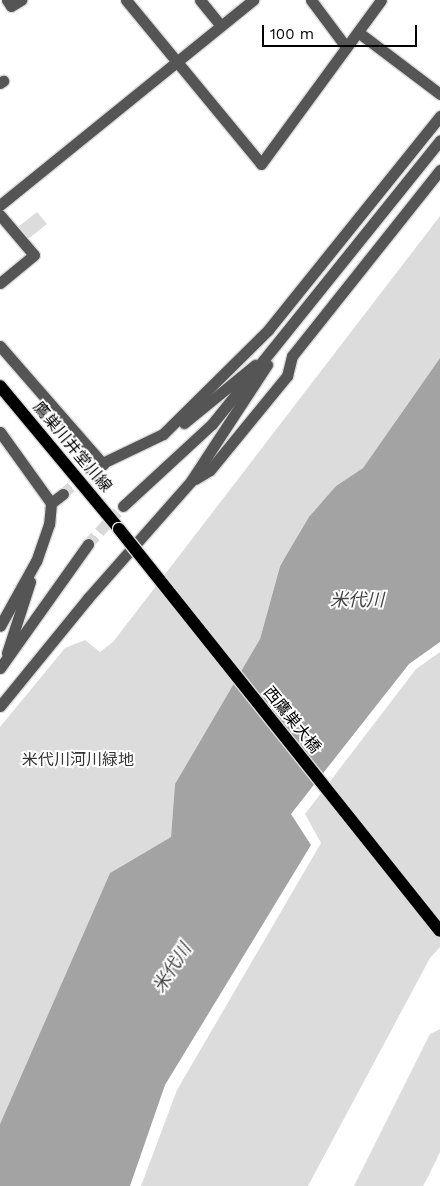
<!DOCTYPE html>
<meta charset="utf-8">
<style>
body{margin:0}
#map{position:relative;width:440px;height:1186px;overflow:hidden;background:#fff;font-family:"Work Sans","Noto Sans JP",sans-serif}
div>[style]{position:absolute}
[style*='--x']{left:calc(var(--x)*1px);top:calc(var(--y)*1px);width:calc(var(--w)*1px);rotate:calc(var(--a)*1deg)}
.green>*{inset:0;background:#dcdcdc}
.water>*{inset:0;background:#a3a3a3}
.minor-tunnel>*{height:11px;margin-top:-5.5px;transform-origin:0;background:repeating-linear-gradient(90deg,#d9d9d9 0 11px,transparent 0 16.5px)}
.roads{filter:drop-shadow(1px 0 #dbdbdb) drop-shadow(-1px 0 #dbdbdb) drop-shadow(0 1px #dbdbdb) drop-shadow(0 -1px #dbdbdb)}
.minor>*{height:11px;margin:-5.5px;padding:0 5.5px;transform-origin:5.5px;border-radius:5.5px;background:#555}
.major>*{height:12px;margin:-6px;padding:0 6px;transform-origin:6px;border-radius:6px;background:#000}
.bridges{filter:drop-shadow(1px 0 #dbdbdb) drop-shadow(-1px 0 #dbdbdb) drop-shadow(0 1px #dbdbdb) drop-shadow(0 -1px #dbdbdb)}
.major-bridge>*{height:12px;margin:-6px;padding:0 6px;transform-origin:6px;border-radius:6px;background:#000}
span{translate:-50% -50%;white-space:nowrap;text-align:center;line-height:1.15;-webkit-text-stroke:4px #fff;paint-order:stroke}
.street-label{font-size:16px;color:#000}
.park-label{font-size:16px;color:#333}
.water-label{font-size:18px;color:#444;font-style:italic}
.scale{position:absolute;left:262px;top:25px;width:155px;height:22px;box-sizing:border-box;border:2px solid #000;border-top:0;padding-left:6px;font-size:15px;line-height:18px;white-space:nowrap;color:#000;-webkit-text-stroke:4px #fff;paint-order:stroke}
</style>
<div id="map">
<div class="green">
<i style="clip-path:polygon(37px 212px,47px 224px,28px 239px,18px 227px)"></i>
<i style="clip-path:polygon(440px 216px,440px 358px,363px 468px,336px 486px,280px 565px,260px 639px,175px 784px,171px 837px,110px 873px,0 1124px,0 727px,65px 648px,85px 640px,100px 652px,113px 642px)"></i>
<i style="clip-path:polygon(440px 652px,440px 947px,430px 958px,308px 1186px,141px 1186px,177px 1090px,321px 843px,305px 814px,416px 669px)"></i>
<i style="clip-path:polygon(440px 1029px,440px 1152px,428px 1177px,423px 1186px,354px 1186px,430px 1034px)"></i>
</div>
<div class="water">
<i style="clip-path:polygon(440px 358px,440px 642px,409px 664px,291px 814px,311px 845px,165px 1085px,130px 1186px,0 1186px,0 1124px,110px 873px,171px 837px,175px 784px,260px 639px,280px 566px,309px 517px,336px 486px,363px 468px)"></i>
</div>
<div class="minor-tunnel">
<i style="--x:63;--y:494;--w:37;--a:-43"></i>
<i style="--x:88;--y:544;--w:52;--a:-47.4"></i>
</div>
<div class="roads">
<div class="minor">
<i style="--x:7;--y:0;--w:7;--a:56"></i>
<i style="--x:11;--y:6;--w:12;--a:-31"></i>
<i style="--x:126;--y:0;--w:212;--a:50.5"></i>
<i style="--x:261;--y:164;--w:203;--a:-53.8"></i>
<i style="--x:200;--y:0;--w:33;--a:51"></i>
<i style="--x:311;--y:0;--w:59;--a:53.3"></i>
<i style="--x:358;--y:32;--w:103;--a:37.1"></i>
<i style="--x:0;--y:83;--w:4;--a:-34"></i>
<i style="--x:0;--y:205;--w:326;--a:-39"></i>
<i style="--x:0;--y:215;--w:52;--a:49.6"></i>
<i style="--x:34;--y:255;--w:44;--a:140.5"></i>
<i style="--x:0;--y:346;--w:157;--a:48.9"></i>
<i style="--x:184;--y:423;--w:92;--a:-39.2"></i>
<i style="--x:0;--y:432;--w:87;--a:54.3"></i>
<i style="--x:51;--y:503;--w:21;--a:95"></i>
<i style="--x:49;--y:524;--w:39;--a:109"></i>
<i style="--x:36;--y:561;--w:74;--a:119"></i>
<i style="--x:90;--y:469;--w:81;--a:-25.6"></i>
<i style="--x:163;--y:434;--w:148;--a:-44.7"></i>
<i style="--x:268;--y:330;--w:275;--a:-51.2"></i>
<i style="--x:195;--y:479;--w:17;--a:-31"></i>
<i style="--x:210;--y:470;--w:122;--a:-50.7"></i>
<i style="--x:287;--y:376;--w:21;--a:-76"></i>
<i style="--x:292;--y:356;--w:238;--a:-51.5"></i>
<i style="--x:51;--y:503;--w:15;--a:-37"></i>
<i style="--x:123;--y:506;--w:121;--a:-42.7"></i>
<i style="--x:212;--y:424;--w:364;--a:-51.2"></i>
<i style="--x:7;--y:653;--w:75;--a:-72.1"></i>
<i style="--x:0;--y:668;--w:152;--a:-54.6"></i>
<i style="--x:0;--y:706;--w:139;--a:-50.8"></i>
<i style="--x:88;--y:598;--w:156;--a:-48.6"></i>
<i style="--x:191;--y:481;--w:139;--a:-56.8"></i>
</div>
<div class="major">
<i style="--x:0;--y:386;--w:186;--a:50.2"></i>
</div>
</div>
<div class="bridges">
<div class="major-bridge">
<i style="--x:119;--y:529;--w:514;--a:51.39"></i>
</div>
</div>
<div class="street-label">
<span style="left:72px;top:447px;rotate:50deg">鷹巣川井堂川線</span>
<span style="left:292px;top:720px;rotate:51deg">西鷹巣大橋</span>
</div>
<div class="park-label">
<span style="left:78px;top:760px">米代川河川緑地</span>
</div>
<div class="water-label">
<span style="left:357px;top:600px">米代川</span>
<span style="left:172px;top:968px;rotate:-57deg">米代川</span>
</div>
<div class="scale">100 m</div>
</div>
